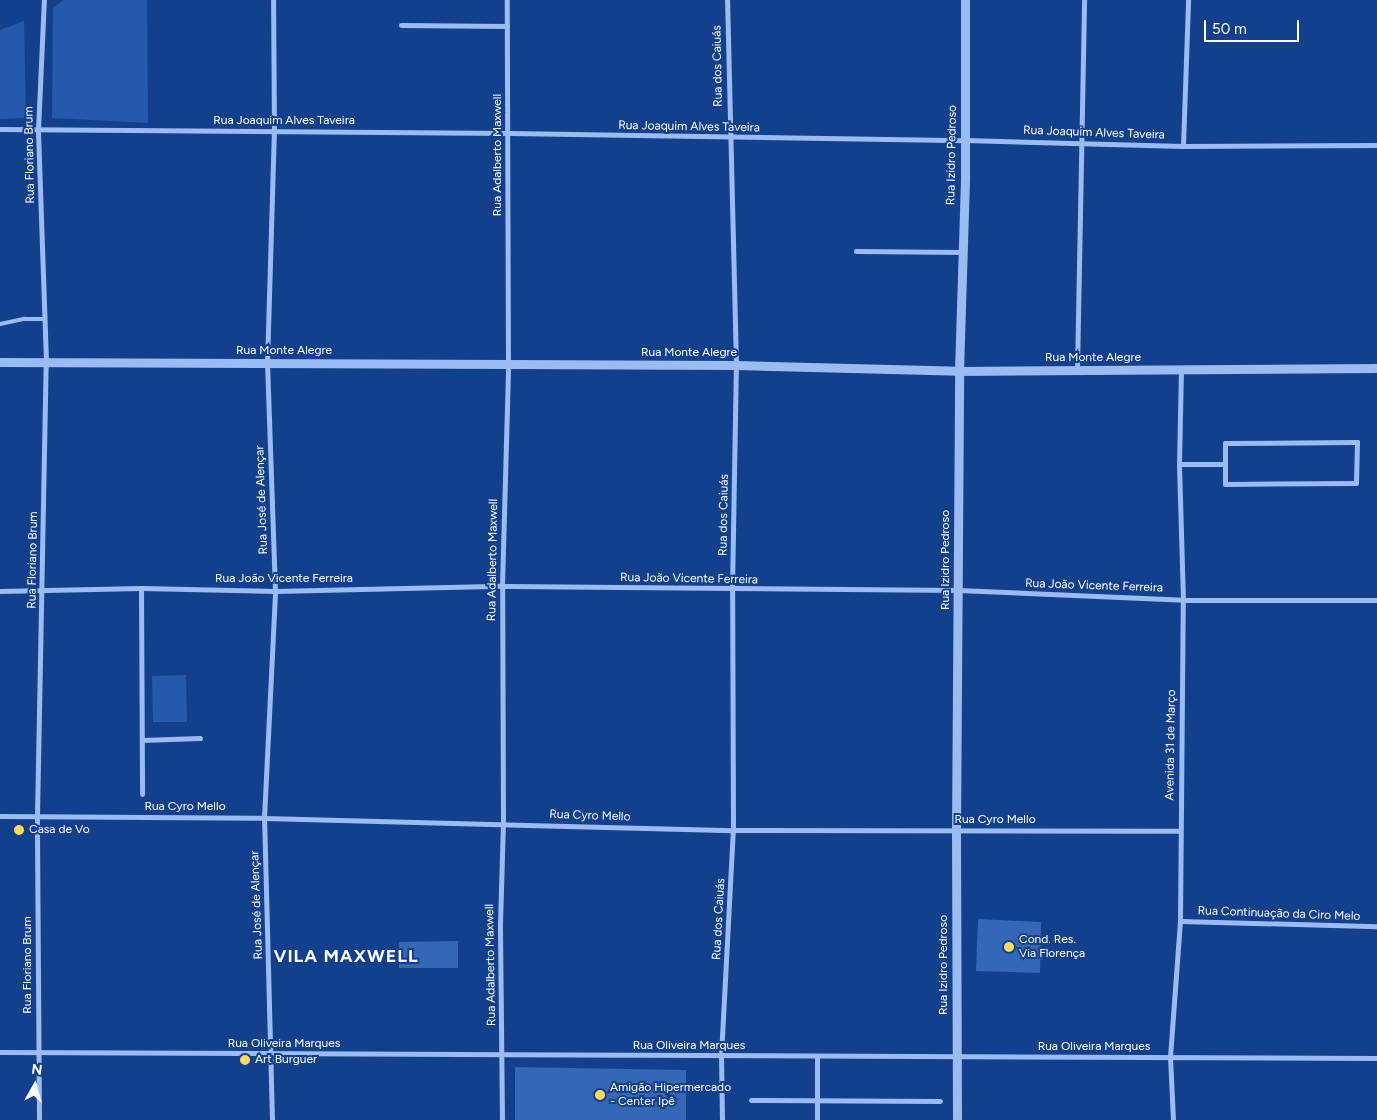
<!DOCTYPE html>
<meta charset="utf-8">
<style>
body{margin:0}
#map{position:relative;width:1377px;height:1120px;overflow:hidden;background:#12408c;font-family:Figtree,sans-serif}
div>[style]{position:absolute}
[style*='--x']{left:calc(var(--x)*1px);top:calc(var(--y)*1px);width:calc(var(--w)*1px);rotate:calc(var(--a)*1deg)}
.green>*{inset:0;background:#2459ac}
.building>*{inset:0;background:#3567b4}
.service>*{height:4px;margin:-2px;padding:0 2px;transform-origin:2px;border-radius:2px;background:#9abcf1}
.minor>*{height:5px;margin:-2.5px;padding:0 2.5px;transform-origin:2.5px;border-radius:2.5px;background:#9abcf1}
.tertiary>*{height:9px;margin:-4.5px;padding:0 4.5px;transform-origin:4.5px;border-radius:4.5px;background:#9abcf1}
.dots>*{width:14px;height:14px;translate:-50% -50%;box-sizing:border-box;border:2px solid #12408c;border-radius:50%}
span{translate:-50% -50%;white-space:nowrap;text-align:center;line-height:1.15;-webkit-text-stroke:4px #12408c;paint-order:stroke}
.street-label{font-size:12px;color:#fff}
.poi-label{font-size:12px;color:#fff}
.left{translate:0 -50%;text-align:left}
.district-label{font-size:18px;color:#fff;font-weight:700;letter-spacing:1px}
.north{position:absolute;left:10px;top:1060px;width:50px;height:50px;-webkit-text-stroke:4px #12408c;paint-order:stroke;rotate:7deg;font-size:14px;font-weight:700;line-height:20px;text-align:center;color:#fff}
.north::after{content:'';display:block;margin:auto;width:18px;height:22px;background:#fff;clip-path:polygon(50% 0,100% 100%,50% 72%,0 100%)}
.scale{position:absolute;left:1204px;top:20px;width:95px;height:22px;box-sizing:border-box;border:2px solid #fff;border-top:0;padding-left:6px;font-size:15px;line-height:18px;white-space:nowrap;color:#fff;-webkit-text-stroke:4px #12408c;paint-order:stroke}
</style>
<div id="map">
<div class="green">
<i style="clip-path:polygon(63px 0,147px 0,148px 123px,52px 118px,53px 8px)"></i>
<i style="clip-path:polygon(24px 21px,26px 118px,0 119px,0 30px)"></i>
<i style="clip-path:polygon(186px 675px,187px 722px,153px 722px,152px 676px)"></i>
</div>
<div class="building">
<i style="clip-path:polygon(978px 919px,1041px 922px,1040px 973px,976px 971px)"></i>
<i style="clip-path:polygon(458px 941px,458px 968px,399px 968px,399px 942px)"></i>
<i style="clip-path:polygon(515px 1067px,686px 1070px,686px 1120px,515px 1120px)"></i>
</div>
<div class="service">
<i style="--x:0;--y:324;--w:25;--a:-12"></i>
<i style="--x:24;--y:319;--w:21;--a:0"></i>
</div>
<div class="minor">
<i style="--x:401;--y:25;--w:106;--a:0.5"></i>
<i style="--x:0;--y:129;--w:509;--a:0.45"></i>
<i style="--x:509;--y:133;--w:456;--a:0.9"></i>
<i style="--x:965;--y:140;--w:218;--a:1.6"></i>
<i style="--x:1183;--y:146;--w:194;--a:-0.3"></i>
<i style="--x:1183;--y:146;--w:146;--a:-88"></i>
<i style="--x:856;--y:251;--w:107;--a:0.5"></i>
<i style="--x:1077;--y:370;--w:370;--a:-88.9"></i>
<i style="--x:1357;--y:442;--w:41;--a:91.4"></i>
<i style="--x:1356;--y:483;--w:131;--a:179.6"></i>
<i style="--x:1225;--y:484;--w:41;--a:-90"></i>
<i style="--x:1225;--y:443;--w:132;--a:-0.4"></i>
<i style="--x:1179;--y:464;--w:46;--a:0"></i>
<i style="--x:141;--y:588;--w:206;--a:89.7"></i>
<i style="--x:0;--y:591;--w:141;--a:-1.2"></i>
<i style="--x:141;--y:588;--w:134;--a:1.3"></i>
<i style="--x:275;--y:591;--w:227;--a:-1.3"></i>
<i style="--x:502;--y:586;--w:456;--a:0.5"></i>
<i style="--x:958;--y:590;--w:225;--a:2.5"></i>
<i style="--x:1183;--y:600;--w:194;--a:0"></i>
<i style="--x:142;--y:740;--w:58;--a:-2"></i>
<i style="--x:0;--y:816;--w:264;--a:0.4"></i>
<i style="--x:264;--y:818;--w:469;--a:1.5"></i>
<i style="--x:733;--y:830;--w:447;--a:0.1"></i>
<i style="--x:1180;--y:921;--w:197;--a:1.5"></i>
<i style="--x:0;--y:1052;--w:1377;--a:0.25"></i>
<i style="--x:817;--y:1056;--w:64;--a:90"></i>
<i style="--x:751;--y:1100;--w:189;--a:0.3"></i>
<i style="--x:39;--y:1120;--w:304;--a:-90.4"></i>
<i style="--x:37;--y:816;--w:455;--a:-88.9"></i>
<i style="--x:46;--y:361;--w:231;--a:-92"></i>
<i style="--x:38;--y:130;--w:130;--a:-87.4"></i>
<i style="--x:272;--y:1120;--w:302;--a:-91.5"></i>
<i style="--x:264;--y:818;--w:227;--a:-87.2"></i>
<i style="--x:275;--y:591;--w:227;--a:-92"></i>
<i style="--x:267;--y:364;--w:233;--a:-88.3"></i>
<i style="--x:274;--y:131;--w:131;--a:-90.4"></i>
<i style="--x:502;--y:1120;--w:197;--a:-90.6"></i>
<i style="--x:500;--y:923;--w:100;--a:-88.3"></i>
<i style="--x:503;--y:823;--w:237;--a:-90.2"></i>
<i style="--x:502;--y:586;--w:221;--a:-88.4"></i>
<i style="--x:508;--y:365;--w:365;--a:-90.2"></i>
<i style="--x:722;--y:1120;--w:64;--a:-90.9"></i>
<i style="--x:721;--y:1056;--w:226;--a:-87"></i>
<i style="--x:733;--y:830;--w:240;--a:-90.2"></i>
<i style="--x:732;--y:590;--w:225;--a:-89"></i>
<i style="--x:736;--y:365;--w:365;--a:-91.4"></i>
<i style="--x:1173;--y:1120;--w:63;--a:-92.7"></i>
<i style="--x:1170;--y:1057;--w:136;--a:-85.8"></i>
<i style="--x:1180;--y:921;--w:321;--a:-89.5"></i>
<i style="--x:1183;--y:600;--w:136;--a:-91.7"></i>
<i style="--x:1179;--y:464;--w:94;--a:-88.8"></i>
</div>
<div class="tertiary">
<i style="--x:0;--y:362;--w:736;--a:0.23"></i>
<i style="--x:736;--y:365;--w:223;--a:1.5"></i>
<i style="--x:959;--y:371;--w:418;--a:-0.4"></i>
<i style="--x:957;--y:1120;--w:290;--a:-90.2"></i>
<i style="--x:956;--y:830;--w:459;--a:-89.6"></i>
<i style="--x:959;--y:371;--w:193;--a:-88.2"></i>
<i style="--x:965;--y:178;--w:178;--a:-90"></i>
</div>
<div class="dots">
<i style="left:19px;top:830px;background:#ffda5a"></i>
<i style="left:1009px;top:947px;background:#ffda5a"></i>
<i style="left:245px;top:1060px;background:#ffda5a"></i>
<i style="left:600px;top:1095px;background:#ffda5a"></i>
</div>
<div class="street-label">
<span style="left:718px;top:66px;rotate:-91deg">Rua dos Caiuás</span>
<span style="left:284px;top:121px">Rua Joaquim Alves Taveira</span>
<span style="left:689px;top:127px;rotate:1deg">Rua Joaquim Alves Taveira</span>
<span style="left:1094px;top:133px;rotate:2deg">Rua Joaquim Alves Taveira</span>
<span style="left:30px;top:155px;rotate:-91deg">Rua Floriano Brum</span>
<span style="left:498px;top:155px;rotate:-90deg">Rua Adalberto Maxwell</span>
<span style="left:952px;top:155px;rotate:-89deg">Rua Izidro Pedroso</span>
<span style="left:284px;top:351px">Rua Monte Alegre</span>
<span style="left:689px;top:353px">Rua Monte Alegre</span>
<span style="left:1093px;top:358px">Rua Monte Alegre</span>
<span style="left:262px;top:500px;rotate:-92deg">Rua José de Alençar</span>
<span style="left:724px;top:515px;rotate:-89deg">Rua dos Caiuás</span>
<span style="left:33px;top:560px;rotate:-89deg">Rua Floriano Brum</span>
<span style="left:493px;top:560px;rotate:-89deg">Rua Adalberto Maxwell</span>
<span style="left:946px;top:560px;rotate:-90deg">Rua Izidro Pedroso</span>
<span style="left:284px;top:579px">Rua João Vicente Ferreira</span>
<span style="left:689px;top:579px;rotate:1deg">Rua João Vicente Ferreira</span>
<span style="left:1094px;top:586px;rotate:2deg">Rua João Vicente Ferreira</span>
<span style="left:1171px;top:745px;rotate:-89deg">Avenida 31 de Março</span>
<span style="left:185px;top:807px">Rua Cyro Mello</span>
<span style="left:590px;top:816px;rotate:2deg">Rua Cyro Mello</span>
<span style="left:995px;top:820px">Rua Cyro Mello</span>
<span style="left:257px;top:905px;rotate:-92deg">Rua José de Alençar</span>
<span style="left:1279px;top:914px;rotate:2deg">Rua Continuação da Ciro Melo</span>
<span style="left:719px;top:919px;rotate:-87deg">Rua dos Caiuás</span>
<span style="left:28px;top:965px;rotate:-90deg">Rua Floriano Brum</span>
<span style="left:491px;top:965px;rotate:-91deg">Rua Adalberto Maxwell</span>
<span style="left:944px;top:965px;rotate:-90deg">Rua Izidro Pedroso</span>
<span style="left:284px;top:1044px">Rua Oliveira Marques</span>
<span style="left:689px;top:1046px">Rua Oliveira Marques</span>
<span style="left:1094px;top:1047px">Rua Oliveira Marques</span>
</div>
<div class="poi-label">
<span class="left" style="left:29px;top:830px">Casa de Vo</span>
<span class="left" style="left:1019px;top:947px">Cond. Res.<br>Via Florença</span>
<span class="left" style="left:255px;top:1060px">Art Burguer</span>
<span class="left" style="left:610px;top:1095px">Amigão Hipermercado<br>- Center Ipê</span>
</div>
<div class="district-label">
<span style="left:346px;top:956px">VILA MAXWELL</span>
</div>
<div class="north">N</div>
<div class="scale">50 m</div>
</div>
